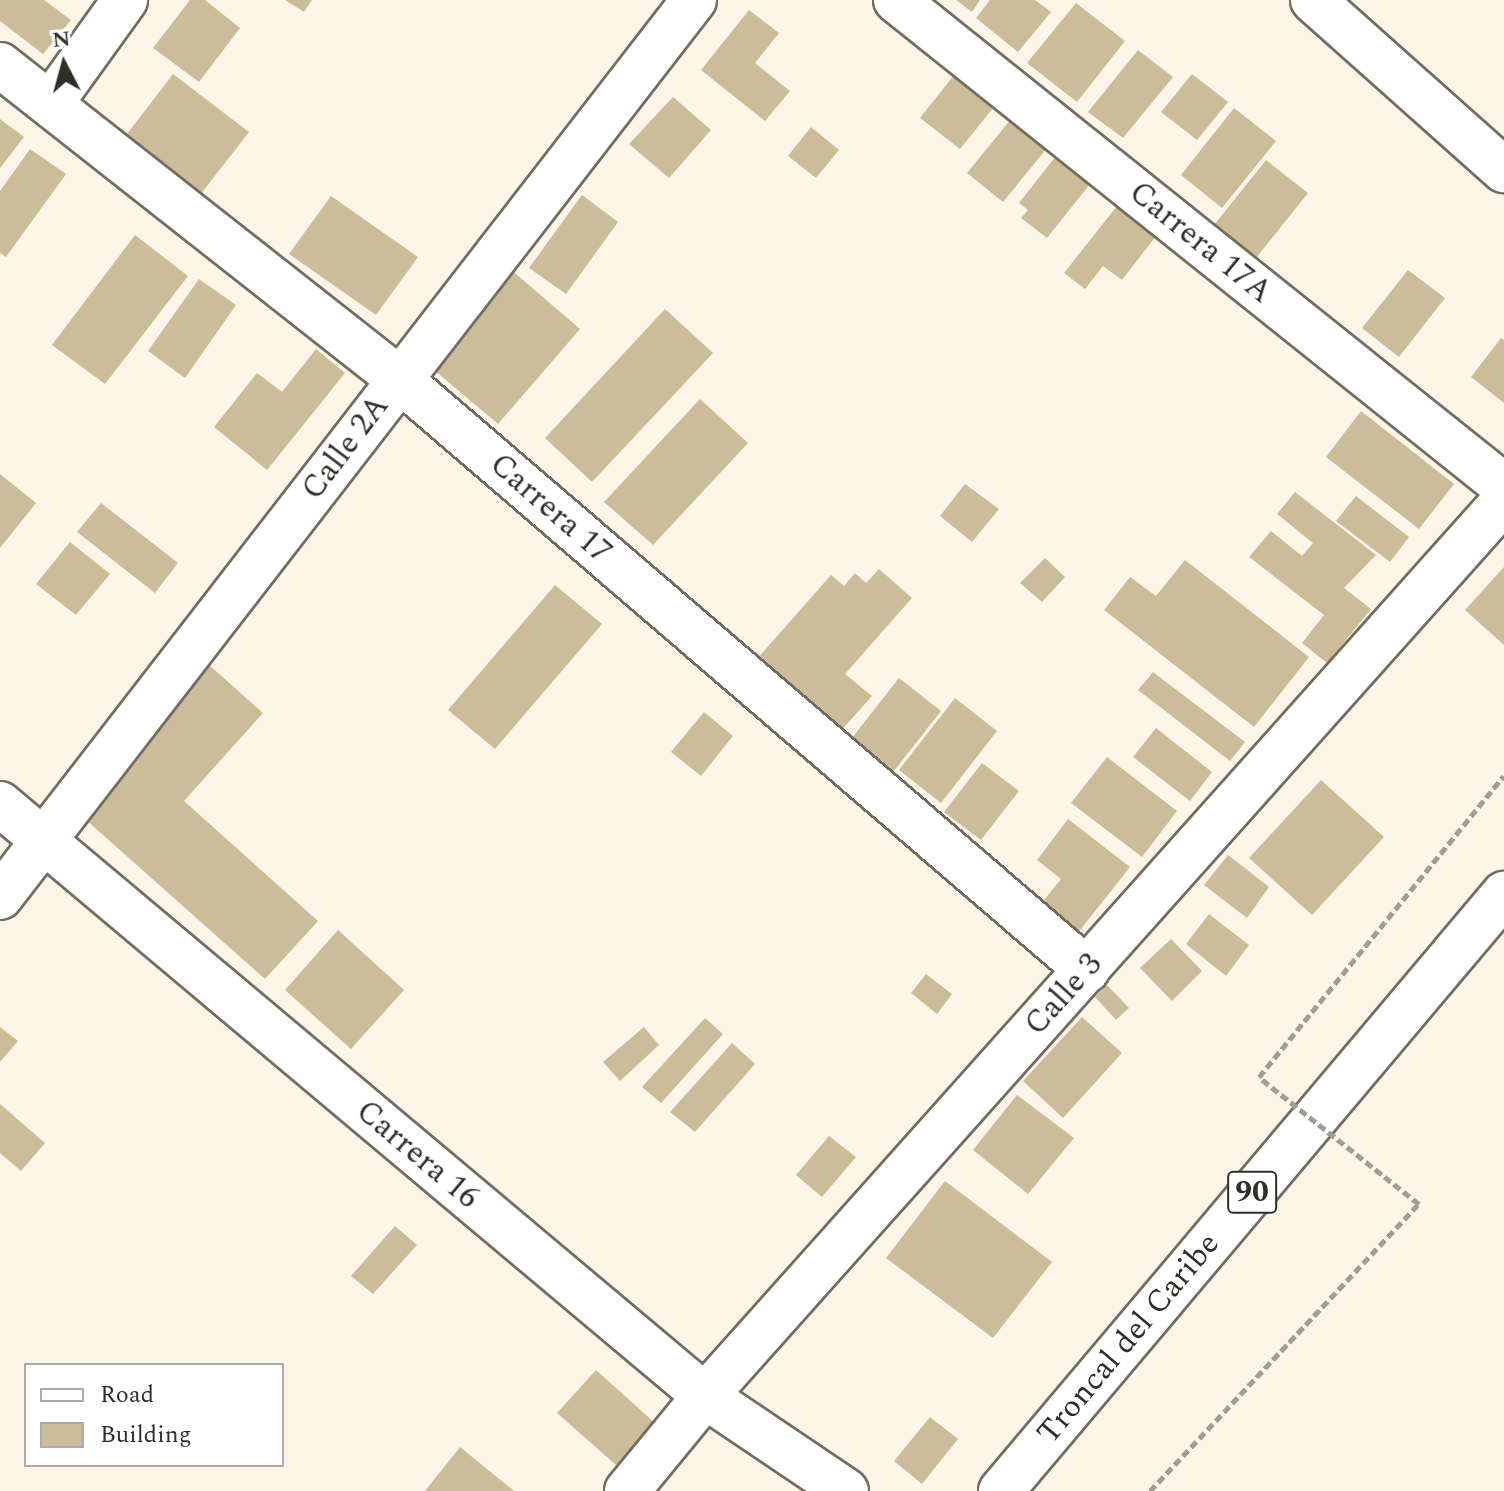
<!DOCTYPE html>
<style>
body{margin:0}
#map{position:relative;width:1504px;height:1491px;overflow:hidden;background:#fcf5e8;font-family:Spectral,serif}
div>[style]{position:absolute}
[style*='--x']{left:calc(var(--x)*1px);top:calc(var(--y)*1px);width:calc(var(--w)*1px);rotate:calc(var(--a)*1deg)}
.building>*{inset:0;background:#cdbc99}
.path>*{height:5px;margin-top:-2.5px;transform-origin:0;background:repeating-linear-gradient(90deg,#a19d93 0 8px,transparent 0 12px)}
.roads{filter:drop-shadow(2px 0 #736d61) drop-shadow(-2px 0 #736d61) drop-shadow(0 2px #736d61) drop-shadow(0 -2px #736d61)}
.minor>*{height:44px;margin:-22px;padding:0 22px;transform-origin:22px;border-radius:22px;background:#fff}
.trunk>*{height:44px;margin:-22px;padding:0 22px;transform-origin:22px;border-radius:22px;background:#fff}
.path-bridge>*{height:5px;margin-top:-2.5px;transform-origin:0;background:repeating-linear-gradient(90deg,#a19d93 0 8px,transparent 0 12px)}
span{translate:-50% -50%;white-space:nowrap;text-align:center;line-height:1.15;-webkit-text-stroke:6px #fff;paint-order:stroke}
.shield-label span{padding:2px 6px;background:#fff;border:2px solid;border-radius:6px;-webkit-text-stroke-width:0}
.shield-label{font-size:30px;color:#302e29;font-weight:700}
.street-label{font-size:32px;color:#302e29}
.legend{position:absolute;left:24px;top:1363px;width:260px;height:104px;box-sizing:border-box;background:#fff;border:2px solid #acaba9;margin:0;padding:10px 14px;list-style:none;font-size:24px;color:#302e29}
.legend li{display:flex;align-items:center;gap:16px;height:40px}
.legend b{width:40px;border:2px solid #acaba9}
.north{position:absolute;left:24px;top:24px;width:80px;height:80px;-webkit-text-stroke:6px #fff;paint-order:stroke;rotate:354deg;font-size:22px;font-weight:700;line-height:32px;text-align:center;color:#302e29}
.north::after{content:'';display:block;margin:auto;width:28px;height:36px;background:#302e29;clip-path:polygon(50% 0,100% 100%,50% 72%,0 100%)}
</style>
<div id="map">
<div class="building">
<i style="clip-path:polygon(0 0,44px 0,71px 20px,43px 54px,0 21px)"></i>
<i style="clip-path:polygon(190px 0,205px 0,240px 28px,199px 82px,153px 48px)"></i>
<i style="clip-path:polygon(285px 0,312px 0,304px 12px)"></i>
<i style="clip-path:polygon(956px 0,980px 0,972px 12px)"></i>
<i style="clip-path:polygon(990px 0,1035px 0,1051px 12px,1018px 52px,976px 18px)"></i>
<i style="clip-path:polygon(1076px 3px,1125px 41px,1077px 102px,1027px 63px)"></i>
<i style="clip-path:polygon(749px 10px,779px 33px,755px 63px,790px 91px,765px 121px,701px 70px)"></i>
<i style="clip-path:polygon(1138px 50px,1173px 77px,1123px 138px,1088px 112px)"></i>
<i style="clip-path:polygon(962px 65px,1002px 97px,960px 149px,920px 118px)"></i>
<i style="clip-path:polygon(173px 74px,249px 132px,200px 195px,124px 138px)"></i>
<i style="clip-path:polygon(1192px 74px,1228px 102px,1197px 140px,1161px 112px)"></i>
<i style="clip-path:polygon(673px 97px,711px 130px,669px 178px,629px 144px)"></i>
<i style="clip-path:polygon(1234px 108px,1276px 141px,1222px 208px,1181px 175px)"></i>
<i style="clip-path:polygon(1016px 113px,1052px 142px,1003px 202px,967px 173px)"></i>
<i style="clip-path:polygon(0 119px,24px 137px,0 168px)"></i>
<i style="clip-path:polygon(811px 127px,839px 150px,816px 178px,788px 156px)"></i>
<i style="clip-path:polygon(30px 149px,66px 174px,6px 257px,0 253px,0 191px)"></i>
<i style="clip-path:polygon(1060px 151px,1094px 179px,1047px 238px,1021px 218px,1028px 210px,1019px 203px)"></i>
<i style="clip-path:polygon(1266px 160px,1308px 193px,1256px 258px,1214px 225px)"></i>
<i style="clip-path:polygon(582px 195px,618px 222px,566px 294px,529px 268px)"></i>
<i style="clip-path:polygon(331px 196px,418px 257px,376px 315px,289px 254px)"></i>
<i style="clip-path:polygon(1117px 206px,1156px 236px,1122px 280px,1103px 266px,1085px 289px,1064px 273px)"></i>
<i style="clip-path:polygon(135px 235px,188px 276px,105px 384px,52px 345px)"></i>
<i style="clip-path:polygon(509px 268px,580px 329px,498px 424px,427px 364px)"></i>
<i style="clip-path:polygon(1408px 270px,1445px 298px,1399px 357px,1362px 328px)"></i>
<i style="clip-path:polygon(199px 279px,236px 305px,185px 378px,148px 351px)"></i>
<i style="clip-path:polygon(665px 309px,713px 353px,592px 482px,545px 438px)"></i>
<i style="clip-path:polygon(1501px 338px,1504px 340px,1504px 403px,1471px 377px)"></i>
<i style="clip-path:polygon(316px 349px,345px 373px,267px 470px,214px 427px,257px 373px,282px 392px)"></i>
<i style="clip-path:polygon(700px 399px,748px 443px,653px 545px,604px 502px)"></i>
<i style="clip-path:polygon(1361px 411px,1454px 484px,1419px 529px,1326px 457px)"></i>
<i style="clip-path:polygon(0 474px,36px 503px,0 548px)"></i>
<i style="clip-path:polygon(965px 484px,999px 509px,972px 542px,940px 516px)"></i>
<i style="clip-path:polygon(1295px 492px,1376px 555px,1344px 588px,1371px 609px,1327px 663px,1302px 643px,1324px 615px,1249px 557px,1271px 531px,1302px 556px,1313px 543px,1277px 514px)"></i>
<i style="clip-path:polygon(1356px 496px,1409px 537px,1390px 562px,1336px 521px)"></i>
<i style="clip-path:polygon(101px 503px,178px 563px,155px 593px,77px 532px)"></i>
<i style="clip-path:polygon(70px 542px,110px 574px,76px 615px,36px 584px)"></i>
<i style="clip-path:polygon(1045px 558px,1065px 577px,1042px 602px,1020px 583px)"></i>
<i style="clip-path:polygon(1185px 560px,1309px 657px,1254px 727px,1104px 610px,1130px 577px,1156px 596px)"></i>
<i style="clip-path:polygon(1504px 567px,1504px 645px,1465px 610px)"></i>
<i style="clip-path:polygon(879px 569px,912px 598px,845px 674px,872px 696px,839px 733px,756px 660px,831px 575px,844px 586px,855px 573px,866px 583px)"></i>
<i style="clip-path:polygon(555px 585px,602px 624px,495px 749px,448px 710px)"></i>
<i style="clip-path:polygon(208px 664px,263px 713px,184px 801px,318px 921px,265px 979px,76px 811px)"></i>
<i style="clip-path:polygon(1153px 672px,1245px 742px,1230px 761px,1138px 690px)"></i>
<i style="clip-path:polygon(899px 678px,941px 711px,890px 776px,848px 743px)"></i>
<i style="clip-path:polygon(955px 698px,997px 731px,941px 803px,899px 770px)"></i>
<i style="clip-path:polygon(704px 712px,733px 736px,701px 776px,671px 752px)"></i>
<i style="clip-path:polygon(1156px 728px,1212px 772px,1190px 801px,1133px 757px)"></i>
<i style="clip-path:polygon(1107px 757px,1177px 811px,1142px 857px,1071px 803px)"></i>
<i style="clip-path:polygon(982px 763px,1019px 791px,981px 840px,944px 812px)"></i>
<i style="clip-path:polygon(1321px 780px,1384px 837px,1312px 915px,1249px 858px)"></i>
<i style="clip-path:polygon(1068px 819px,1130px 867px,1073px 939px,1036px 910px,1061px 879px,1037px 860px)"></i>
<i style="clip-path:polygon(1228px 855px,1269px 887px,1247px 918px,1204px 885px)"></i>
<i style="clip-path:polygon(1209px 914px,1249px 945px,1226px 976px,1186px 944px)"></i>
<i style="clip-path:polygon(338px 930px,404px 990px,351px 1049px,285px 990px)"></i>
<i style="clip-path:polygon(1171px 939px,1202px 971px,1172px 1001px,1140px 968px)"></i>
<i style="clip-path:polygon(926px 974px,952px 994px,937px 1014px,911px 993px)"></i>
<i style="clip-path:polygon(1107px 985px,1129px 1008px,1116px 1020px,1095px 997px)"></i>
<i style="clip-path:polygon(1082px 1017px,1122px 1053px,1063px 1118px,1023px 1081px)"></i>
<i style="clip-path:polygon(705px 1018px,723px 1034px,661px 1103px,642px 1087px)"></i>
<i style="clip-path:polygon(0 1027px,18px 1041px,0 1062px)"></i>
<i style="clip-path:polygon(644px 1027px,659px 1045px,620px 1081px,603px 1062px)"></i>
<i style="clip-path:polygon(732px 1043px,755px 1064px,695px 1132px,670px 1112px)"></i>
<i style="clip-path:polygon(1017px 1095px,1074px 1138px,1028px 1194px,973px 1150px)"></i>
<i style="clip-path:polygon(0 1104px,45px 1143px,21px 1171px,0 1153px)"></i>
<i style="clip-path:polygon(829px 1136px,856px 1157px,822px 1197px,796px 1175px)"></i>
<i style="clip-path:polygon(945px 1181px,1052px 1262px,993px 1338px,886px 1258px)"></i>
<i style="clip-path:polygon(395px 1226px,417px 1245px,373px 1294px,351px 1276px)"></i>
<i style="clip-path:polygon(596px 1370px,655px 1423px,616px 1465px,557px 1413px)"></i>
<i style="clip-path:polygon(930px 1417px,958px 1439px,922px 1484px,894px 1461px)"></i>
<i style="clip-path:polygon(460px 1447px,514px 1491px,425px 1491px)"></i>
</div>
<div class="path">
<i style="--x:1259;--y:1077;--w:388;--a:-50.9"></i>
</div>
<div class="roads">
<div class="minor">
<i style="--x:896;--y:0;--w:778;--a:38.64"></i>
<i style="--x:1313;--y:0;--w:256;--a:41.7"></i>
<i style="--x:0;--y:65;--w:508;--a:38.2"></i>
<i style="--x:399;--y:379;--w:907;--a:40.66"></i>
<i style="--x:51;--y:103;--w:127;--a:-54.3"></i>
<i style="--x:0;--y:804;--w:921;--a:40.02"></i>
<i style="--x:705;--y:1396;--w:170;--a:34"></i>
<i style="--x:0;--y:897;--w:1134;--a:-52.27"></i>
<i style="--x:627;--y:1491;--w:123;--a:-50.6"></i>
<i style="--x:705;--y:1396;--w:1200;--a:-48.24"></i>
</div>
<div class="trunk">
<i style="--x:1001;--y:1491;--w:781;--a:-49.88"></i>
</div>
</div>
<div class="path-bridge">
<i style="--x:1150;--y:1491;--w:393;--a:-46.9"></i>
<i style="--x:1419;--y:1204;--w:204;--a:-141.6"></i>
</div>
<div class="shield-label">
<span style="left:1252px;top:1192px">90</span>
</div>
<div class="street-label">
<span style="left:1200px;top:243px;rotate:39deg">Carrera 17A</span>
<span style="left:346px;top:448px;rotate:-53deg">Calle 2A</span>
<span style="left:550px;top:509px;rotate:41deg">Carrera 17</span>
<span style="left:1064px;top:995px;rotate:-48deg">Calle 3</span>
<span style="left:417px;top:1155px;rotate:40deg">Carrera 16</span>
<span style="left:1129px;top:1339px;rotate:-50deg">Troncal del Caribe</span>
</div>
<ul class="legend">
<li><b style="height:10px;background:#fff"></b>Road</li>
<li><b style="height:22px;background:#cdbc99"></b>Building</li>
</ul>
<div class="north">N</div>
</div>
